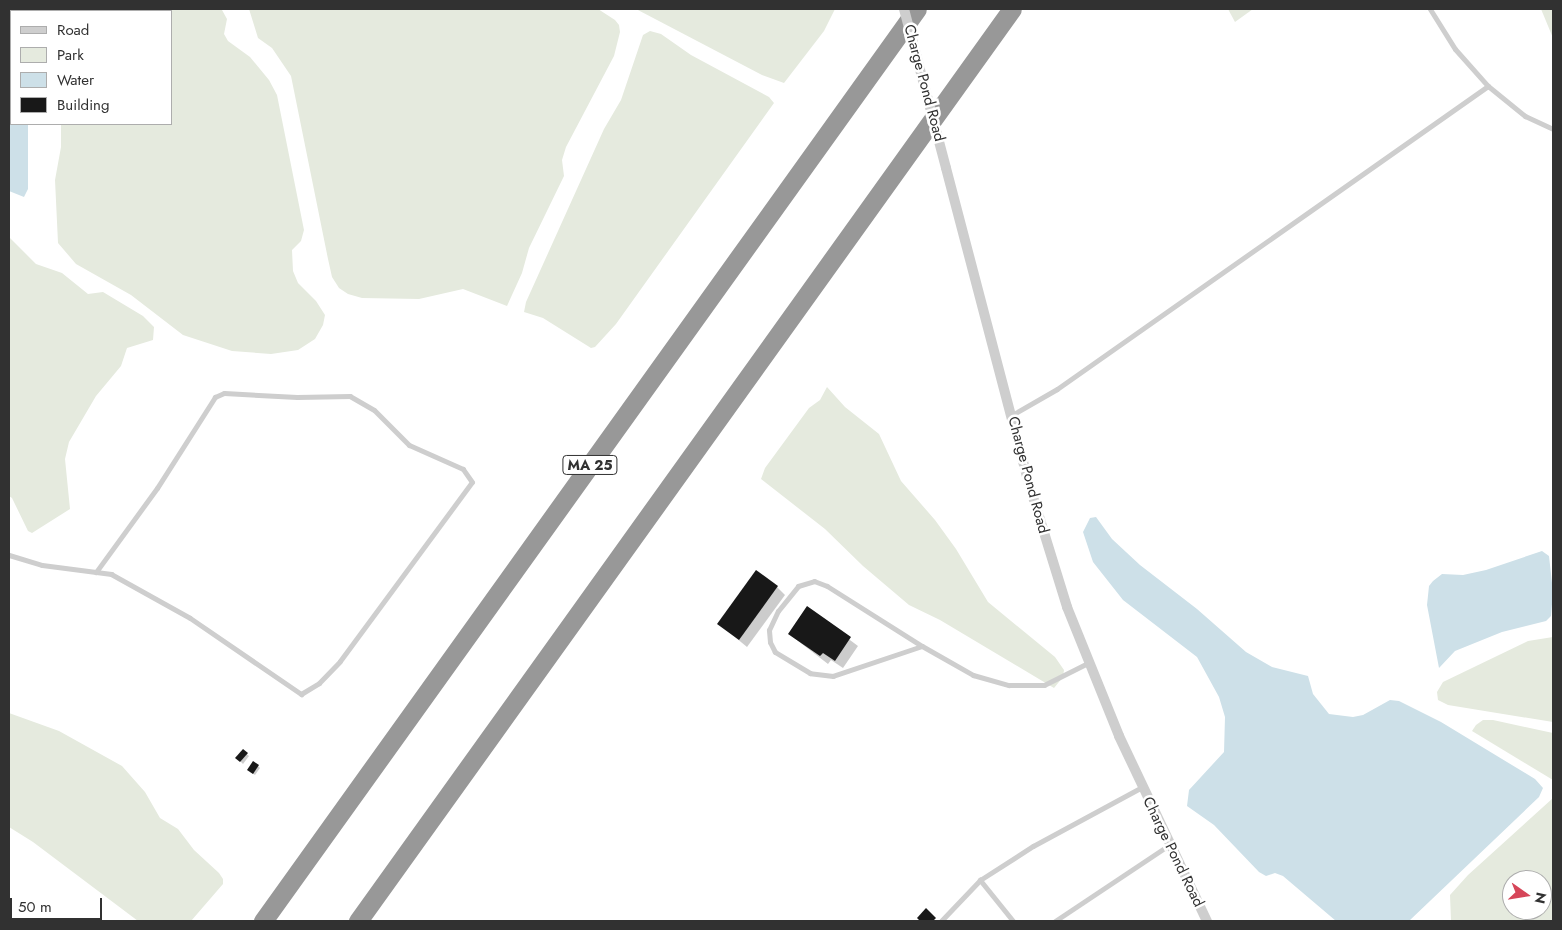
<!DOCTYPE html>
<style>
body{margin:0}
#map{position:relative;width:1562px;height:930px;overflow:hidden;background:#fff;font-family:Jost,sans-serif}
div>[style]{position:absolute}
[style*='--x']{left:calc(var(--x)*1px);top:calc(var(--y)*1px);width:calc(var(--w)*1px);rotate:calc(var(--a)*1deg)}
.green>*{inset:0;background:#e5eade}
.water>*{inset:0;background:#cde0e8}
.shadow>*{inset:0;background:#0003}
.building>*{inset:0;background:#181818}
.lane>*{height:5px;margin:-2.5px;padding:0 2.5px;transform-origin:2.5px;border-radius:2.5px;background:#cecece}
.street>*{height:10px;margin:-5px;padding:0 5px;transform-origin:5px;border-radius:5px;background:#cecece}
.highway>*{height:19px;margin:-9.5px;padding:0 9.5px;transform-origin:9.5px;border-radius:9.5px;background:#989898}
.street-bridge>*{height:10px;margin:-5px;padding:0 5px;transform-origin:5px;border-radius:5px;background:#cecece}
span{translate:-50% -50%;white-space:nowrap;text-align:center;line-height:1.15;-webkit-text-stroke:5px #fff;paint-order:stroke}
.shield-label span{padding:1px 4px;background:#fff;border:1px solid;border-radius:4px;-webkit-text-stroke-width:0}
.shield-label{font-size:14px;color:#313131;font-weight:700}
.street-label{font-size:15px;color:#313131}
.frame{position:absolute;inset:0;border:10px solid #313131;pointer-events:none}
.legend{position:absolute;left:10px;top:10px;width:162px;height:115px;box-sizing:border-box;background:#fff;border:1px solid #adadad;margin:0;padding:6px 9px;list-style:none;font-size:15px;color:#313131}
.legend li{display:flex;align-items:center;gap:10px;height:25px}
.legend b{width:25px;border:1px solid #adadad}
.north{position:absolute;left:1502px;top:870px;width:50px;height:50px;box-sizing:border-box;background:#fff;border:1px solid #adadad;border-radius:50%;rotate:103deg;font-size:14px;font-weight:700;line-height:20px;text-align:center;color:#313131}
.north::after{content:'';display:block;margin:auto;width:18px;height:22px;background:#d64659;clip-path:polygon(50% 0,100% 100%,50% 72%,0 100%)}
.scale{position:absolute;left:10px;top:898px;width:92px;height:22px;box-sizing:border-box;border:2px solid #313131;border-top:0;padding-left:6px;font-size:15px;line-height:18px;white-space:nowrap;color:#313131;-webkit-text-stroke:4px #fff;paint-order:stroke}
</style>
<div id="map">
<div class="green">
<i style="clip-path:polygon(41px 9px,222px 10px,227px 19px,224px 34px,228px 41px,250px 57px,269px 80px,277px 95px,304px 230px,301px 241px,292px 250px,293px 271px,298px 283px,316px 301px,325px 315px,323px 325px,315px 339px,298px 350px,271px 354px,232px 351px,183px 335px,131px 295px,76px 264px,58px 243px,55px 180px,61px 147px,61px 124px,171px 124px,171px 11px,40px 11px)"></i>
<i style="clip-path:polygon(249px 9px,598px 9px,615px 20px,619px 25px,620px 32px,614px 56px,566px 147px,562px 160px,564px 176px,529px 248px,522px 273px,507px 306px,463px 289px,419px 299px,362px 298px,348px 294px,339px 288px,332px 277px,328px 259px,291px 76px,272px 48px,258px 38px)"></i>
<i style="clip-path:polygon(636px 9px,835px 9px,824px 31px,784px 83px,762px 75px)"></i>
<i style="clip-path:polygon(1228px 9px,1253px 9px,1235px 22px)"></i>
<i style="clip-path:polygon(1541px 9px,1553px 9px,1553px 38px)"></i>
<i style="clip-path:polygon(650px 31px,661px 34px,691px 55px,769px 97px,774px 103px,616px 324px,595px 347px,591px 348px,543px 318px,524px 312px,526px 302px,604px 129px,621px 100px,643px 35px)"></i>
<i style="clip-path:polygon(9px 237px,36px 264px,62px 273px,88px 294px,103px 292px,143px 316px,154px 327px,153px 340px,127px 348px,121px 366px,96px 396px,69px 442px,65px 459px,70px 509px,32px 533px,28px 531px,12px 498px,9px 496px)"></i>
<i style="clip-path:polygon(827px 387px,845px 407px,879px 434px,901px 481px,935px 520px,956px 549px,988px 602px,1055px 657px,1064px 670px,1063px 677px,1054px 688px,940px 620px,909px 605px,863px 566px,825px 529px,761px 479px,765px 468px,809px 408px,820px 400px)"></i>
<i style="clip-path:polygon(1553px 637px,1553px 722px,1448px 705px,1438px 700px,1437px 692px,1443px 682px,1528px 641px)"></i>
<i style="clip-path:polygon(9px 713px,59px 731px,122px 766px,145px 792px,160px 818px,178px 829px,194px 850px,219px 873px,223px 879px,223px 884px,191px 921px,138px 921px,33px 842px,9px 827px)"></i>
<i style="clip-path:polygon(1483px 720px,1493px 720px,1553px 733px,1553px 780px,1472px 731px,1476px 725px)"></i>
<i style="clip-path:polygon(evenodd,1553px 798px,1553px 921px,1451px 921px,1450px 895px,1468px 875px,1553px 798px,1512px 880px,1542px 880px,1542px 910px,1512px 910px,1512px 880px)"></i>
</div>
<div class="water">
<i style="clip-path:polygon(9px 96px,11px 99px,11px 124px,28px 124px,28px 189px,24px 197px,9px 191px)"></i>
<i style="clip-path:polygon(1096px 517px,1112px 539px,1140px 565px,1197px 609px,1246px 652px,1272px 667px,1308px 676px,1313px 694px,1329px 714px,1353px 717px,1363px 715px,1390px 700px,1399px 701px,1441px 722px,1535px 779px,1543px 788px,1539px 797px,1409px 921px,1336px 921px,1283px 876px,1275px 873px,1266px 876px,1259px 872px,1214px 825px,1187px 806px,1189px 790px,1224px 752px,1225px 717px,1219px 697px,1197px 657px,1123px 600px,1093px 562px,1083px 532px,1090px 518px)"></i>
<i style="clip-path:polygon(1542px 551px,1549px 556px,1553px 592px,1551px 616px,1546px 621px,1502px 632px,1455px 651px,1439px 668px,1427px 605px,1429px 586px,1433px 581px,1442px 574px,1463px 575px,1486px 570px)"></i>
</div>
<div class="shadow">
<i style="clip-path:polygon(777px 587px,785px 595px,747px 647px,719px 624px)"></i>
<i style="clip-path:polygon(807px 608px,858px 646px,843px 668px,831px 660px,828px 664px,789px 634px)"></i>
<i style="clip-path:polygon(243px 751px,249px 756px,243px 764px,237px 758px)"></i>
<i style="clip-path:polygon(258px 766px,260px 768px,255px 775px,250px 772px)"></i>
</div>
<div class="building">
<i style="clip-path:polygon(756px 570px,778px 586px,739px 640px,717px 624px)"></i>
<i style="clip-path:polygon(807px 606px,851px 637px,835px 661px,823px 653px,820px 656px,788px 634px)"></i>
<i style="clip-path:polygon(243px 749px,248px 753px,240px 762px,235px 758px)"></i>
<i style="clip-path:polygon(253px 761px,259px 765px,253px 774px,247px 770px)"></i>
<i style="clip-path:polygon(926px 908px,936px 918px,933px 921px,920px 921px,917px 918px)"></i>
</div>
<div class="lane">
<i style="--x:1430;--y:9;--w:47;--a:58"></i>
<i style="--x:1455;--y:49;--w:50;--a:48.3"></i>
<i style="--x:1012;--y:415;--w:52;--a:-30"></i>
<i style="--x:1057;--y:389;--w:527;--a:-35.11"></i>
<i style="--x:1488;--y:86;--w:48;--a:39"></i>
<i style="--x:1525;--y:116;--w:31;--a:25"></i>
<i style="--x:9;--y:555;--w:34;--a:17"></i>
<i style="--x:42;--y:565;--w:70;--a:7.4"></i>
<i style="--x:111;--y:574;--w:90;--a:29.1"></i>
<i style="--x:190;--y:618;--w:135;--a:34.4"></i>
<i style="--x:301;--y:694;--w:21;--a:-31"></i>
<i style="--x:319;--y:683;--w:30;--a:-46"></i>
<i style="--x:340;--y:661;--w:222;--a:-53.6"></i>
<i style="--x:472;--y:482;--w:16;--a:-125"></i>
<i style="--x:463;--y:469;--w:59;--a:-156"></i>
<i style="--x:409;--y:445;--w:49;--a:-135"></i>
<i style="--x:374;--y:410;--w:28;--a:-150"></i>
<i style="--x:350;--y:396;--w:53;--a:178.9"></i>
<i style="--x:297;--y:397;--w:73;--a:-176.9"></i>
<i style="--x:224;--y:393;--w:10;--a:156"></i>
<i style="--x:215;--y:397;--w:108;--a:122.5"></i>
<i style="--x:157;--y:488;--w:104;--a:126"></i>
<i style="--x:922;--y:646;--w:94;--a:161.4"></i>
<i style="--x:833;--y:676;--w:23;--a:-173"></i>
<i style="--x:810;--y:673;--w:41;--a:-149"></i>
<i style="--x:775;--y:652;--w:11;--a:-117"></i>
<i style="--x:770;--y:642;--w:12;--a:-95"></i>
<i style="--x:769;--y:630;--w:21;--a:-65"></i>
<i style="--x:778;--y:611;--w:32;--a:-51"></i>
<i style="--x:798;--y:586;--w:17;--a:-17"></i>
<i style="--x:814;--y:581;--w:14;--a:21"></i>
<i style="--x:827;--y:586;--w:112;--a:32.3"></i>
<i style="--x:922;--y:646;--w:59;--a:29.6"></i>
<i style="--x:973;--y:675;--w:37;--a:16"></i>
<i style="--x:1009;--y:685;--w:35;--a:0"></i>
<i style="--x:1044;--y:685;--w:49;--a:-26.6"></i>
<i style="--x:941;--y:921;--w:57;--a:-46.4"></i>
<i style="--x:1013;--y:921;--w:53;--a:-128.8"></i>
<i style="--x:980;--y:880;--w:63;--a:-32.7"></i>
<i style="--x:1033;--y:846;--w:124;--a:-28.4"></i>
<i style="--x:1055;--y:921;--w:137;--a:-33.7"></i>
</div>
<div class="street">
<i style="--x:946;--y:168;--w:327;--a:75.3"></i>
<i style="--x:1029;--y:484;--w:129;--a:72.8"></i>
<i style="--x:1067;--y:607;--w:139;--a:68"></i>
<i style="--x:1119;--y:736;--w:205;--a:64.6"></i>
</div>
<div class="highway">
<i style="--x:263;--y:921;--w:1122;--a:-54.36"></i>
<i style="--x:358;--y:921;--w:1122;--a:-54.36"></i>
</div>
<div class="street-bridge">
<i style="--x:904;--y:9;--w:164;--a:75.2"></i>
</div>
<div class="shield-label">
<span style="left:590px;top:465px">MA 25</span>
</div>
<div class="street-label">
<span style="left:924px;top:83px;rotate:75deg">Charge Pond Road</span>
<span style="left:1028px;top:475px;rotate:75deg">Charge Pond Road</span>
<span style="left:1173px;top:852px;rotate:64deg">Charge Pond Road</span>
</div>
<div class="frame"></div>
<ul class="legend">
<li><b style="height:6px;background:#cecece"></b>Road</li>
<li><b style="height:14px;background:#e5eade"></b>Park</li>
<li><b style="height:14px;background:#cde0e8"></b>Water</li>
<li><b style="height:14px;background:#181818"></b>Building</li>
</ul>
<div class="north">N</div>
<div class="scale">50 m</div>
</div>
